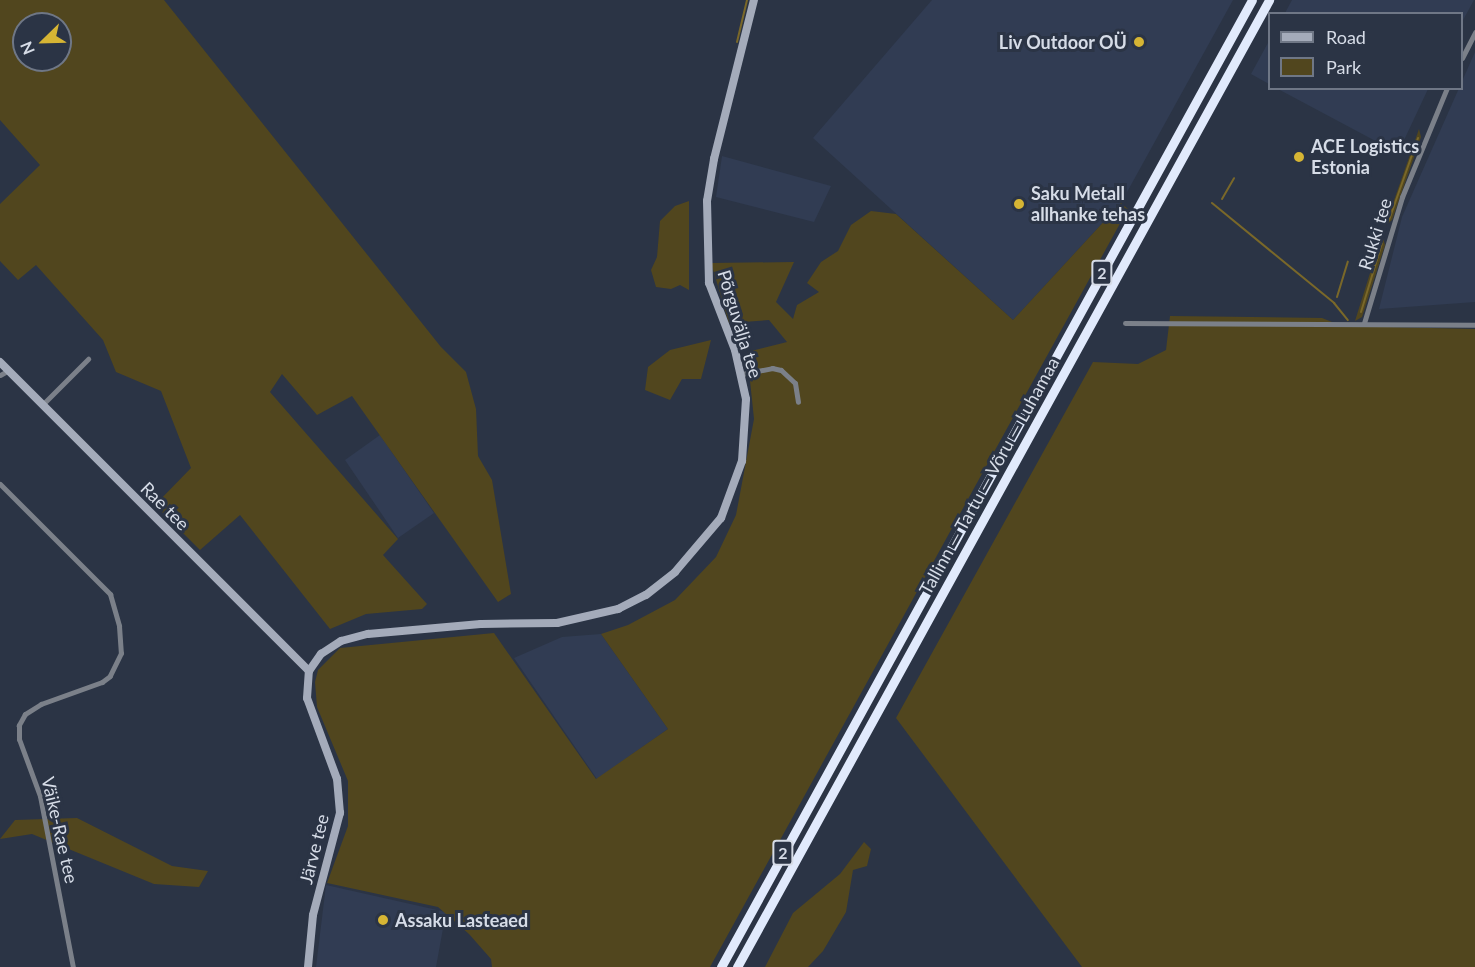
<!DOCTYPE html>
<meta charset="utf-8">
<style>
body{margin:0}
#map{position:relative;width:1475px;height:967px;overflow:hidden;background:#2b3445;font-family:Lato,sans-serif}
div>[style]{position:absolute}
[style*='--x']{left:calc(var(--x)*1px);top:calc(var(--y)*1px);width:calc(var(--w)*1px);rotate:calc(var(--a)*1deg)}
.built>*{inset:0;background:#313c53}
.green>*{inset:0;background:#51461e}
.stream>*{height:2px;margin:-1px;padding:0 1px;transform-origin:1px;border-radius:1px;background:#7a6829}
.street>*{height:5px;margin:-2.5px;padding:0 2.5px;transform-origin:2.5px;border-radius:2.5px;background:#7b8089}
.secondary>*{height:8px;margin:-4px;padding:0 4px;transform-origin:4px;border-radius:4px;background:#a4abba}
.highway>*{height:9px;margin:-4.5px;padding:0 4.5px;transform-origin:4.5px;border-radius:4.5px;background:#e1eafc}
.dots>*{width:16px;height:16px;translate:-50% -50%;box-sizing:border-box;border:3px solid #2b3445;border-radius:50%}
span{translate:-50% -50%;white-space:nowrap;text-align:center;line-height:1.15;-webkit-text-stroke:6px #2b3445;paint-order:stroke}
.shield-label span{padding:2px 4px;background:#2b3445;border:2px solid;border-radius:4px;-webkit-text-stroke-width:0}
.shield-label{font-size:16px;color:#d6dce7;font-weight:700}
.poi-label{font-size:18px;color:#d6dce7;font-weight:700}
.right{translate:-100% -50%;text-align:right}
.left{translate:0 -50%;text-align:left}
.street-label{font-size:18px;color:#d6dce7}
.legend{position:absolute;left:1268px;top:12px;width:195px;height:78px;box-sizing:border-box;background:#2b3445;border:2px solid #6f7786;margin:0;padding:8px 10px;list-style:none;font-size:18px;color:#d6dce7}
.legend li{display:flex;align-items:center;gap:12px;height:30px}
.legend b{width:30px;border:2px solid #6f7786}
.north{position:absolute;left:12px;top:12px;width:60px;height:60px;box-sizing:border-box;background:#2b3445;border:2px solid #6f7786;border-radius:50%;rotate:247deg;font-size:16px;font-weight:700;line-height:24px;text-align:center;color:#d6dce7}
.north::after{content:'';display:block;margin:auto;width:21px;height:27px;background:#d6b534;clip-path:polygon(50% 0,100% 100%,50% 72%,0 100%)}
</style>
<div id="map">
<div class="built">
<i style="clip-path:polygon(932px 0,1233px 0,1121px 203px,1013px 320px,813px 138px)"></i>
<i style="clip-path:polygon(1292px 0,1474px 0,1462px 22px,1462px 14px,1285px 13px)"></i>
<i style="clip-path:polygon(1269px 41px,1269px 84px,1251px 74px)"></i>
<i style="clip-path:polygon(1475px 52px,1475px 302px,1379px 309px,1402px 217px)"></i>
<i style="clip-path:polygon(1278px 89px,1428px 89px,1398px 153px)"></i>
<i style="clip-path:polygon(722px 156px,831px 186px,814px 222px,716px 197px)"></i>
<i style="clip-path:polygon(380px 435px,434px 513px,398px 538px,345px 460px)"></i>
<i style="clip-path:polygon(601px 634px,668px 729px,597px 779px,514px 658px,562px 637px)"></i>
<i style="clip-path:polygon(326px 885px,446px 912px,436px 967px,316px 967px)"></i>
</div>
<div class="green">
<i style="clip-path:polygon(evenodd,0 0,164px 0,441px 347px,466px 372px,476px 409px,478px 456px,492px 480px,511px 594px,498px 602px,352px 396px,317px 415px,282px 374px,270px 392px,398px 539px,383px 555px,427px 604px,422px 609px,366px 614px,330px 629px,240px 515px,200px 550px,155px 505px,191px 468px,161px 391px,116px 372px,103px 340px,36px 265px,18px 280px,0 261px,0 204px,40px 165px,0 120px,0 0,24px 24px,60px 24px,60px 60px,24px 60px,24px 24px)"></i>
<i style="clip-path:polygon(1419px 129px,1421px 137px,1392px 220px,1385px 226px)"></i>
<i style="clip-path:polygon(689px 201px,689px 290px,680px 285px,671px 289px,656px 287px,651px 270px,657px 257px,660px 221px,675px 206px)"></i>
<i style="clip-path:polygon(1121px 203px,1128px 209px,710px 967px,492px 967px,491px 959px,469px 934px,438px 907px,327px 883px,348px 826px,348px 781px,317px 707px,315px 682px,318px 670px,340px 648px,494px 633px,596px 779px,668px 729px,601px 634px,628px 625px,675px 600px,716px 557px,736px 515px,754px 419px,747px 352px,787px 342px,769px 320px,729px 323px,711px 263px,794px 262px,776px 302px,793px 319px,797px 305px,819px 292px,807px 283px,821px 262px,838px 251px,851px 225px,871px 211px,896px 214px,1013px 320px)"></i>
<i style="clip-path:polygon(1382px 235px,1385px 245px,1362px 317px,1355px 321px)"></i>
<i style="clip-path:polygon(1170px 316px,1322px 318px,1342px 326px,1475px 329px,1475px 967px,1082px 967px,896px 718px,1093px 362px,1138px 364px,1166px 350px)"></i>
<i style="clip-path:polygon(711px 340px,701px 379px,682px 379px,670px 400px,645px 390px,648px 367px,670px 350px)"></i>
<i style="clip-path:polygon(77px 818px,172px 866px,208px 871px,199px 887px,154px 884px,32px 834px,0 839px,15px 820px)"></i>
<i style="clip-path:polygon(864px 842px,871px 849px,867px 866px,853px 870px,846px 912px,823px 951px,808px 967px,765px 967px,793px 913px,840px 874px)"></i>
</div>
<div class="stream">
<i style="--x:737;--y:42;--w:43;--a:-76.6"></i>
<i style="--x:1222;--y:199;--w:24;--a:-60"></i>
<i style="--x:1212;--y:203;--w:158;--a:39.3"></i>
<i style="--x:1334;--y:303;--w:22;--a:51"></i>
<i style="--x:1389;--y:220;--w:87;--a:-70.5"></i>
<i style="--x:1337;--y:297;--w:37;--a:-73"></i>
<i style="--x:1361;--y:312;--w:72;--a:-73.1"></i>
</div>
<div class="street">
<i style="--x:1462;--y:58;--w:29;--a:-63"></i>
<i style="--x:1125;--y:323;--w:350;--a:0.3"></i>
<i style="--x:1364;--y:323;--w:132;--a:-73.2"></i>
<i style="--x:1402;--y:197;--w:118;--a:-67.6"></i>
<i style="--x:742;--y:374;--w:31;--a:-11"></i>
<i style="--x:772;--y:368;--w:9;--a:13"></i>
<i style="--x:781;--y:370;--w:19;--a:43"></i>
<i style="--x:795;--y:383;--w:19;--a:81"></i>
<i style="--x:0;--y:375;--w:10;--a:-29"></i>
<i style="--x:43;--y:404;--w:64;--a:-45"></i>
<i style="--x:0;--y:484;--w:156;--a:45"></i>
<i style="--x:110;--y:594;--w:33;--a:74"></i>
<i style="--x:119;--y:626;--w:27;--a:86"></i>
<i style="--x:121;--y:653;--w:25;--a:116"></i>
<i style="--x:110;--y:676;--w:10;--a:143"></i>
<i style="--x:102;--y:682;--w:65;--a:160.2"></i>
<i style="--x:41;--y:704;--w:19;--a:148"></i>
<i style="--x:25;--y:714;--w:13;--a:119"></i>
<i style="--x:19;--y:725;--w:14;--a:90"></i>
<i style="--x:19;--y:739;--w:61;--a:69.8"></i>
<i style="--x:40;--y:796;--w:174;--a:79.1"></i>
</div>
<div class="secondary">
<i style="--x:0;--y:362;--w:437;--a:45"></i>
<i style="--x:308;--y:967;--w:52;--a:-84.5"></i>
<i style="--x:313;--y:915;--w:106;--a:-75.2"></i>
<i style="--x:340;--y:813;--w:34;--a:-95"></i>
<i style="--x:337;--y:779;--w:86;--a:-110.3"></i>
<i style="--x:307;--y:698;--w:27;--a:-86"></i>
<i style="--x:309;--y:671;--w:21;--a:-55"></i>
<i style="--x:321;--y:654;--w:24;--a:-33"></i>
<i style="--x:341;--y:641;--w:28;--a:-15"></i>
<i style="--x:368;--y:634;--w:113;--a:-5.1"></i>
<i style="--x:481;--y:624;--w:76;--a:-0.8"></i>
<i style="--x:557;--y:623;--w:63;--a:-12.9"></i>
<i style="--x:618;--y:609;--w:31;--a:-27"></i>
<i style="--x:646;--y:595;--w:37;--a:-38"></i>
<i style="--x:675;--y:572;--w:71;--a:-49.6"></i>
<i style="--x:721;--y:518;--w:61;--a:-69.8"></i>
<i style="--x:742;--y:461;--w:62;--a:-86.3"></i>
<i style="--x:746;--y:399;--w:50;--a:-102.7"></i>
<i style="--x:735;--y:350;--w:72;--a:-111.2"></i>
<i style="--x:709;--y:283;--w:82;--a:-91.4"></i>
<i style="--x:707;--y:201;--w:43;--a:-80.5"></i>
<i style="--x:714;--y:159;--w:164;--a:-75.9"></i>
</div>
<div class="highway">
<i style="--x:721;--y:967;--w:1103;--a:-61.23"></i>
<i style="--x:737;--y:967;--w:1104;--a:-61.18"></i>
</div>
<div class="dots">
<i style="left:1139px;top:42px;background:#d6b534"></i>
<i style="left:1299px;top:157px;background:#d6b534"></i>
<i style="left:1019px;top:204px;background:#d6b534"></i>
<i style="left:383px;top:920px;background:#d6b534"></i>
</div>
<div class="shield-label">
<span style="left:1102px;top:273px">2</span>
<span style="left:783px;top:853px">2</span>
</div>
<div class="poi-label">
<span class="right" style="left:1127px;top:42px">Liv Outdoor OÜ</span>
<span class="left" style="left:1311px;top:157px">ACE Logistics<br>Estonia</span>
<span class="left" style="left:1031px;top:204px">Saku Metall<br>allhanke tehas</span>
<span class="left" style="left:395px;top:920px">Assaku Lasteaed</span>
</div>
<div class="street-label">
<span style="left:1375px;top:234px;rotate:-73deg">Rukki tee</span>
<span style="left:740px;top:324px;rotate:73deg">Põrguvälja tee</span>
<span style="left:989px;top:476px;rotate:-61deg">Tallinn — Tartu — Võru — Luhamaa</span>
<span style="left:165px;top:506px;rotate:45deg">Rae tee</span>
<span style="left:60px;top:830px;rotate:77deg">Väike-Rae tee</span>
<span style="left:314px;top:849px;rotate:-76deg">Järve tee</span>
</div>
<ul class="legend">
<li><b style="height:8px;background:#a4abba"></b>Road</li>
<li><b style="height:16px;background:#51461e"></b>Park</li>
</ul>
<div class="north">N</div>
</div>
